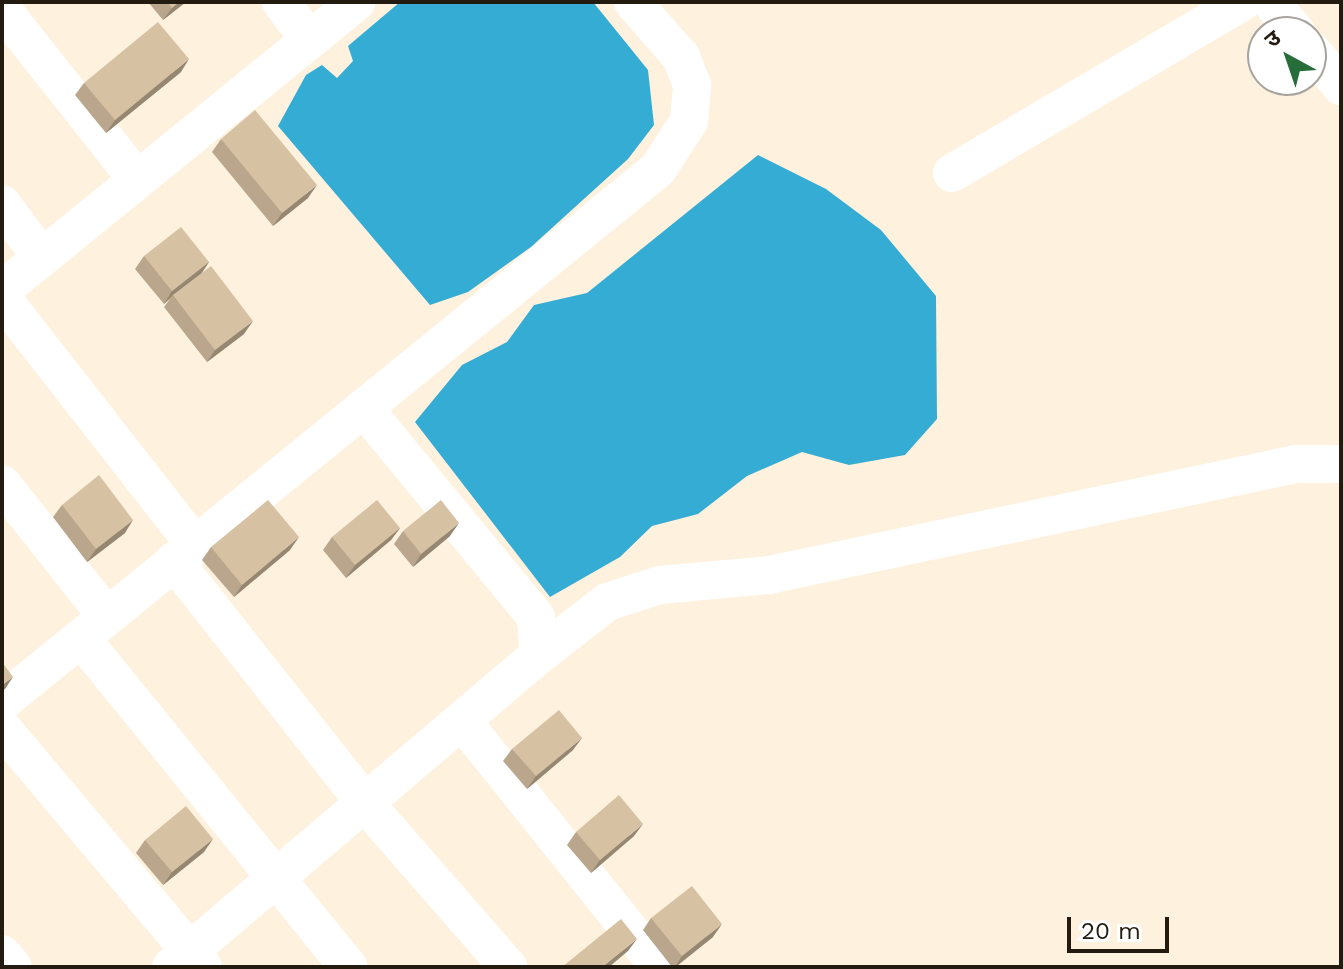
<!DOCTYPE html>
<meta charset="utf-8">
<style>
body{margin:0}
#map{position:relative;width:1343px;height:969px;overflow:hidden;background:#fef1de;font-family:"Work Sans","Noto Sans Devanagari",sans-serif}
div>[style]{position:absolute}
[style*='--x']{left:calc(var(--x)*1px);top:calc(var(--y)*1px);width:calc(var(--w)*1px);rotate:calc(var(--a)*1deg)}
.water>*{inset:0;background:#35acd4}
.minor>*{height:38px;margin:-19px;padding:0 19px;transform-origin:19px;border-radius:19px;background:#fff}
.wall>*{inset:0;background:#b9a68c}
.shaded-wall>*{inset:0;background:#968772}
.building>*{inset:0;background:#d7c1a3}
span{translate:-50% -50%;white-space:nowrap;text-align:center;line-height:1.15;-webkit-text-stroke:8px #fff;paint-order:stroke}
.frame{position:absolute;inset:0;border:4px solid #231b10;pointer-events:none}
.north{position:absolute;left:1247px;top:16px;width:80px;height:80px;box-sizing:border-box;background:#fff;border:2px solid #a7a49f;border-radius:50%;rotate:320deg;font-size:22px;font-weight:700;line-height:32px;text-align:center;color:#231b10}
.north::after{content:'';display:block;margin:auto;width:28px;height:36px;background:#266d3a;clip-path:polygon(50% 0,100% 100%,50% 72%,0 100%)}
.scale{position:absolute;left:1067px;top:917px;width:102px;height:36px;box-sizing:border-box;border:4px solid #231b10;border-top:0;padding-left:10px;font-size:24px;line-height:28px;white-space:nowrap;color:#231b10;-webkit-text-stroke:6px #fff;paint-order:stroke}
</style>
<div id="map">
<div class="water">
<i style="clip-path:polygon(400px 2px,593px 2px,648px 70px,654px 125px,628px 159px,531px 247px,468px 292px,430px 305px,278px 126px,306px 75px,322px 65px,337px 78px,353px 61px,348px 46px)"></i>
<i style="clip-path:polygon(758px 155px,826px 189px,881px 230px,936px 296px,937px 419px,905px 455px,849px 465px,802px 452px,747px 476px,698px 514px,652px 526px,620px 557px,550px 597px,415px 422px,462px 365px,507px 342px,534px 305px,587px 293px)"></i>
</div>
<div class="minor">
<i style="--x:281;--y:2;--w:46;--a:52.9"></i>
<i style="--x:1271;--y:2;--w:39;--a:50"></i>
<i style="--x:2;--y:9;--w:216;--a:51.6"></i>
<i style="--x:1311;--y:50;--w:47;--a:50.2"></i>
<i style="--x:952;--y:173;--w:337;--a:-30.5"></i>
<i style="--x:2;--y:204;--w:66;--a:53.7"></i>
<i style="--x:2;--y:290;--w:457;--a:-39.1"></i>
<i style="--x:2;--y:298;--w:313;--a:52"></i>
<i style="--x:2;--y:484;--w:167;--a:51.6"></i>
<i style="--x:174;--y:561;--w:308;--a:51.7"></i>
<i style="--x:365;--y:803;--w:218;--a:48.9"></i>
<i style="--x:81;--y:638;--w:424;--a:50.9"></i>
<i style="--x:539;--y:655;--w:86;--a:-37.9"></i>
<i style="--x:607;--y:602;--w:56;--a:-17.8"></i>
<i style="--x:660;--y:585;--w:109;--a:-5.2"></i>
<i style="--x:769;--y:575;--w:539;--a:-11.89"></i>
<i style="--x:1296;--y:464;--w:45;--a:0"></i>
<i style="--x:2;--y:702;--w:845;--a:-39.09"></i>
<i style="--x:658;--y:169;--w:57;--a:-57.1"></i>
<i style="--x:689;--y:121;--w:36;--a:-85"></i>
<i style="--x:692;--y:85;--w:30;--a:-111"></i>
<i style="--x:681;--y:57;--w:73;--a:-131.1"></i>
<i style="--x:463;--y:722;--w:314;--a:51.3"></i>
<i style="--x:2;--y:728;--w:312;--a:49.9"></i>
<i style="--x:2;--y:954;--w:17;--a:50"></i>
<i style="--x:171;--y:967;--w:482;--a:-40.3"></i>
<i style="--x:539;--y:655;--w:38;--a:-95"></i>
<i style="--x:536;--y:617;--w:271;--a:-129.5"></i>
</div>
<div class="wall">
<i style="clip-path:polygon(148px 2px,186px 2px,163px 20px)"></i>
<i style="clip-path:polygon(181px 72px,106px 133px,75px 95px,84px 83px)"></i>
<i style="clip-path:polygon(221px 139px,308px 198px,273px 226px,212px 152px)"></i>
<i style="clip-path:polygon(144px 256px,209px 262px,202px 273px,244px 334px,207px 362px,164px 307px,170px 299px,164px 304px,135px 269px)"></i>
<i style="clip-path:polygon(62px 505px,125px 533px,87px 562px,53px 517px)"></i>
<i style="clip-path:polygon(400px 528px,391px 540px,346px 578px,323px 550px,332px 537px)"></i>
<i style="clip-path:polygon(403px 531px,450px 536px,413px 567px,394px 544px)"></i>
<i style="clip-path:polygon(211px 547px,290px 550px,234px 597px,202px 560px)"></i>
<i style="clip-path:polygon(512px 749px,573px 750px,527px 789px,503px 761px)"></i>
<i style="clip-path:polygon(576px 832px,634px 836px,591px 873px,567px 845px)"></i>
<i style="clip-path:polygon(145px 840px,204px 852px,163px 885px,136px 853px)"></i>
<i style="clip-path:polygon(651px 918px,713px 937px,676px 967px,672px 967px,643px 930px)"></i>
</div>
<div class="shaded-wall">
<i style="clip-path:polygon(179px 2px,186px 2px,163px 20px,172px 8px)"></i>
<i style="clip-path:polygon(189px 59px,181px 72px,106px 133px,115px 120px)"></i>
<i style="clip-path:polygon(317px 185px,308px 198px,273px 226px,282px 213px)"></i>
<i style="clip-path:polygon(209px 262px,200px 275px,173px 295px,164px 304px,172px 291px)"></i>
<i style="clip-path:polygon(253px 321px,244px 334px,207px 362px,215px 350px)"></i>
<i style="clip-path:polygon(133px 520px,125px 533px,87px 562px,96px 549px)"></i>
<i style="clip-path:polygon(459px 523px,450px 536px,413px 567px,421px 554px)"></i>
<i style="clip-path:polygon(400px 528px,391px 540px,346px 578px,355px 565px)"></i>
<i style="clip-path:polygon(299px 537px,290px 550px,234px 597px,242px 585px)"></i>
<i style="clip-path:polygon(13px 677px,5px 689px,2px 691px,2px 685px)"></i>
<i style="clip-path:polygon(582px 738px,573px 750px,527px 789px,536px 776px)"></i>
<i style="clip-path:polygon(643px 824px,634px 836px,591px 873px,600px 860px)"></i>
<i style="clip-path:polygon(213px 839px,204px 852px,163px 885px,172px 872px)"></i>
<i style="clip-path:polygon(722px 924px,713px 937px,675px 967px,682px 956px)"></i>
<i style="clip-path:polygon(637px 939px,628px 951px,609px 967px,602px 967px)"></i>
</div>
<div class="building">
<i style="clip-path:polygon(167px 2px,179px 2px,172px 8px)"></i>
<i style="clip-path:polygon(158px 22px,189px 59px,115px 120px,84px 83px)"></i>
<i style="clip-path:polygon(255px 110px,317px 185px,282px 213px,221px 139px)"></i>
<i style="clip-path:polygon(181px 227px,209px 262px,172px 291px,144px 256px)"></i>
<i style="clip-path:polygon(211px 266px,253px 321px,215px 350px,173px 295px)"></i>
<i style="clip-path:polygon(99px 475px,133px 520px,96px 549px,62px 505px)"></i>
<i style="clip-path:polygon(268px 500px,299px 537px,242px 585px,211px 547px)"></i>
<i style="clip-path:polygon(377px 500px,400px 528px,355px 565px,332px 537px)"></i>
<i style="clip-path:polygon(441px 500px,459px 523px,421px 554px,403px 531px)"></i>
<i style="clip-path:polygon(2px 662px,13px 677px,2px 685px)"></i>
<i style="clip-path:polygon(559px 710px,582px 738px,536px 776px,512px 749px)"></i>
<i style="clip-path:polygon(619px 795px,643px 824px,600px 860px,576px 832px)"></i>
<i style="clip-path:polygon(186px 806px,213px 839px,172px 872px,145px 840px)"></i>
<i style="clip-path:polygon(692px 886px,722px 924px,682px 956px,651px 918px)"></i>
<i style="clip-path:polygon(621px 919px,637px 939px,602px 967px,562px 967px)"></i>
</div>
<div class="frame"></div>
<div class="north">उ</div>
<div class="scale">20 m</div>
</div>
